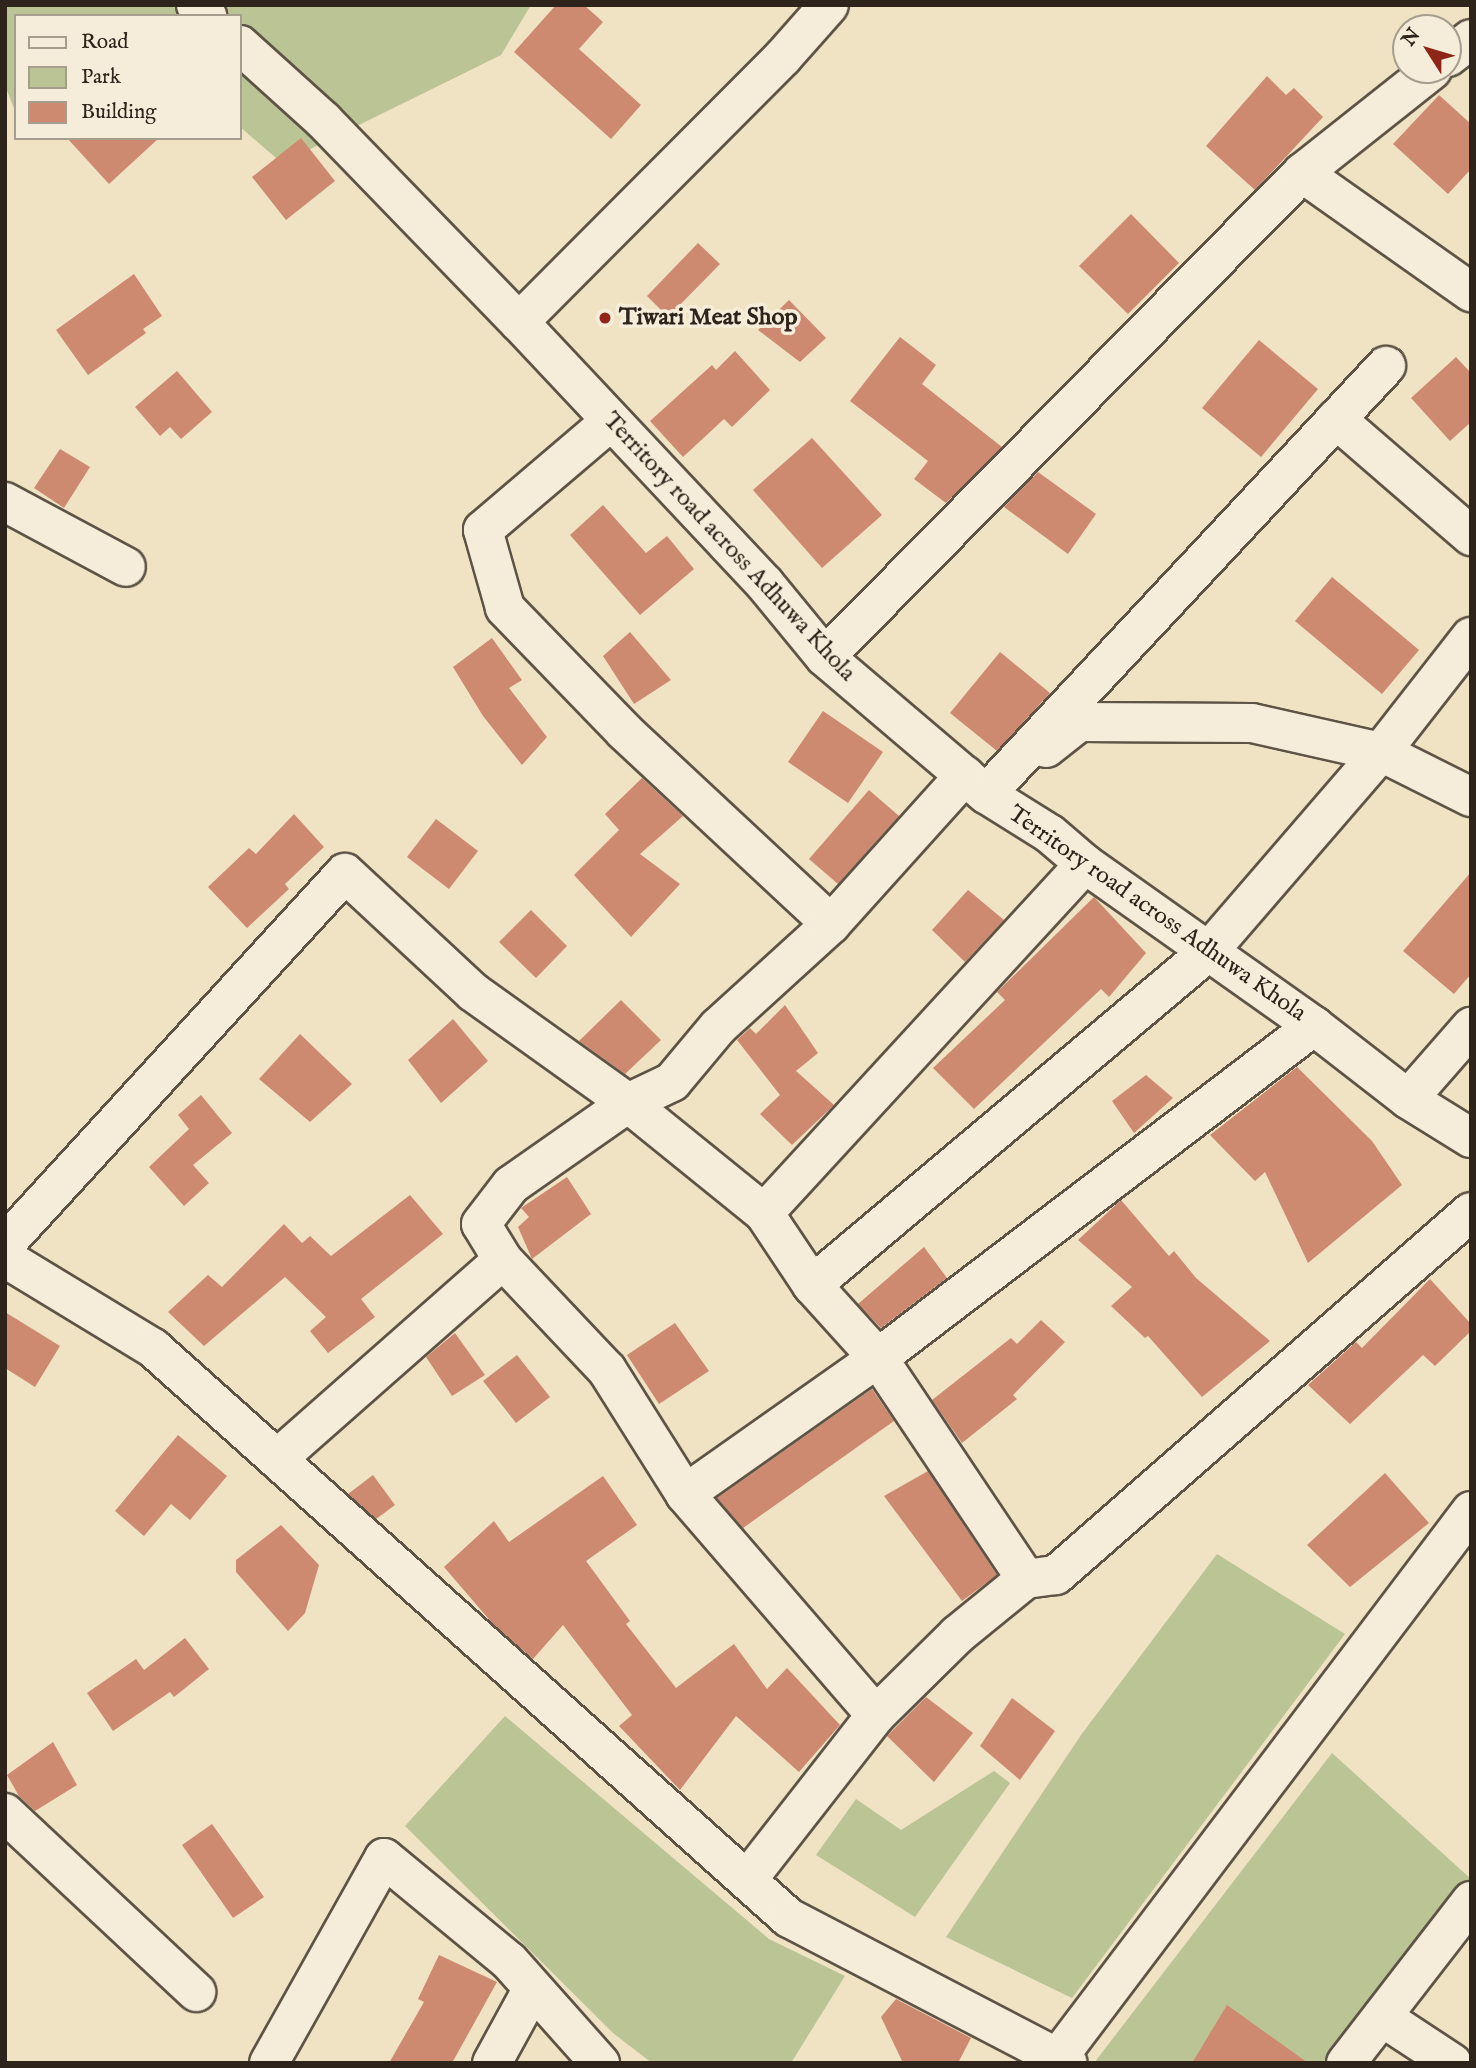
<!DOCTYPE html>
<style>
body{margin:0}
#map{position:relative;width:1476px;height:2068px;overflow:hidden;background:#efe3c4;font-family:"IM FELL English",serif}
div>[style]{position:absolute}
[style*='--x']{left:calc(var(--x)*1px);top:calc(var(--y)*1px);width:calc(var(--w)*1px);rotate:calc(var(--a)*1deg)}
.green>*{inset:0;background:#bac494}
.building>*{inset:0;background:#ce8971}
.roads{filter:drop-shadow(2px 0 #5e5446) drop-shadow(-2px 0 #5e5446) drop-shadow(0 2px #5e5446) drop-shadow(0 -2px #5e5446)}
.minor>*{height:38px;margin:-19px;padding:0 19px;transform-origin:19px;border-radius:19px;background:#f5edd9}
.dots>*{width:19px;height:19px;translate:-50% -50%;box-sizing:border-box;border:4px solid #f5edd9;border-radius:50%}
span{translate:-50% -50%;white-space:nowrap;text-align:center;line-height:1.15;-webkit-text-stroke:7px #f5edd9;paint-order:stroke}
.poi-label{font-size:24px;color:#2e241c;font-weight:700}
.left{translate:0 -50%;text-align:left}
.street-label{font-size:24px;color:#2e241c}
.frame{position:absolute;inset:0;border:7px solid #2e241c;pointer-events:none}
.legend{position:absolute;left:14px;top:14px;width:228px;height:126px;box-sizing:border-box;background:#f5edd9;border:2px solid #a59d8d;margin:0;padding:9px 12px;list-style:none;font-size:21px;color:#2e241c}
.legend li{display:flex;align-items:center;gap:14px;height:35px}
.legend b{width:35px;border:2px solid #a59d8d}
.north{position:absolute;left:1392px;top:14px;width:70px;height:70px;box-sizing:border-box;background:#f5edd9;border:2px solid #a59d8d;border-radius:50%;rotate:307deg;font-size:19px;font-weight:700;line-height:28px;text-align:center;color:#2e241c}
.north::after{content:'';display:block;margin:auto;width:24px;height:32px;background:#8f2418;clip-path:polygon(50% 0,100% 100%,50% 72%,0 100%)}
</style>
<div id="map">
<div class="green">
<i style="clip-path:polygon(5px 5px,531px 5px,501px 55px,282px 163px,240px 127px,240px 16px,16px 16px,16px 114px,5px 85px)"></i>
<i style="clip-path:polygon(1217px 1554px,1345px 1634px,1072px 1998px,946px 1937px,1081px 1735px)"></i>
<i style="clip-path:polygon(505px 1716px,769px 1939px,845px 1976px,791px 2063px,652px 2063px,613px 2033px,405px 1826px)"></i>
<i style="clip-path:polygon(1332px 1753px,1471px 1879px,1471px 1901px,1346px 2063px,1094px 2063px)"></i>
<i style="clip-path:polygon(994px 1771px,1010px 1783px,915px 1917px,816px 1855px,856px 1799px,901px 1830px)"></i>
</div>
<div class="building">
<i style="clip-path:polygon(556px 5px,584px 5px,603px 22px,579px 49px,641px 105px,611px 139px,514px 52px)"></i>
<i style="clip-path:polygon(1267px 76px,1286px 95px,1294px 88px,1323px 117px,1255px 190px,1206px 146px)"></i>
<i style="clip-path:polygon(1439px 95px,1471px 124px,1471px 169px,1448px 194px,1393px 144px)"></i>
<i style="clip-path:polygon(67px 138px,159px 138px,109px 184px)"></i>
<i style="clip-path:polygon(301px 138px,335px 181px,286px 220px,252px 177px)"></i>
<i style="clip-path:polygon(1131px 214px,1179px 263px,1128px 314px,1079px 266px)"></i>
<i style="clip-path:polygon(698px 243px,720px 264px,668px 317px,647px 296px)"></i>
<i style="clip-path:polygon(134px 274px,162px 316px,143px 329px,146px 333px,88px 375px,56px 330px)"></i>
<i style="clip-path:polygon(789px 300px,826px 338px,800px 362px,758px 330px)"></i>
<i style="clip-path:polygon(900px 337px,936px 365px,922px 384px,1002px 447px,946px 503px,914px 479px,928px 461px,850px 401px)"></i>
<i style="clip-path:polygon(1259px 340px,1318px 389px,1261px 457px,1202px 408px)"></i>
<i style="clip-path:polygon(735px 351px,770px 390px,732px 427px,724px 419px,683px 457px,650px 421px,712px 365px,716px 370px)"></i>
<i style="clip-path:polygon(1456px 357px,1471px 373px,1471px 422px,1450px 441px,1411px 398px)"></i>
<i style="clip-path:polygon(177px 371px,212px 412px,181px 439px,170px 427px,160px 436px,135px 407px)"></i>
<i style="clip-path:polygon(812px 438px,882px 515px,822px 568px,753px 490px)"></i>
<i style="clip-path:polygon(60px 449px,90px 467px,64px 508px,34px 488px)"></i>
<i style="clip-path:polygon(1038px 472px,1096px 514px,1068px 554px,1004px 507px)"></i>
<i style="clip-path:polygon(603px 505px,646px 553px,667px 536px,694px 569px,640px 615px,570px 535px)"></i>
<i style="clip-path:polygon(1332px 577px,1419px 650px,1382px 694px,1295px 621px)"></i>
<i style="clip-path:polygon(630px 632px,671px 680px,634px 704px,603px 656px)"></i>
<i style="clip-path:polygon(492px 638px,522px 680px,509px 688px,547px 737px,522px 765px,483px 716px,453px 667px)"></i>
<i style="clip-path:polygon(1000px 652px,1050px 693px,997px 751px,950px 713px)"></i>
<i style="clip-path:polygon(823px 711px,883px 752px,848px 803px,788px 762px)"></i>
<i style="clip-path:polygon(642px 778px,683px 816px,640px 854px,680px 884px,631px 937px,574px 875px,619px 830px,605px 814px)"></i>
<i style="clip-path:polygon(869px 790px,899px 816px,838px 884px,809px 859px)"></i>
<i style="clip-path:polygon(294px 814px,324px 847px,285px 884px,289px 889px,247px 928px,208px 887px,249px 848px,256px 854px)"></i>
<i style="clip-path:polygon(436px 819px,478px 851px,449px 889px,407px 857px)"></i>
<i style="clip-path:polygon(1471px 872px,1471px 974px,1454px 994px,1403px 951px)"></i>
<i style="clip-path:polygon(968px 890px,1004px 920px,965px 962px,932px 930px)"></i>
<i style="clip-path:polygon(1094px 897px,1146px 953px,1109px 997px,1101px 989px,974px 1109px,933px 1068px,1005px 1000px,997px 992px)"></i>
<i style="clip-path:polygon(531px 910px,567px 946px,536px 978px,499px 942px)"></i>
<i style="clip-path:polygon(621px 1000px,661px 1040px,625px 1074px,579px 1041px)"></i>
<i style="clip-path:polygon(785px 1005px,818px 1053px,796px 1071px,834px 1105px,792px 1145px,760px 1114px,780px 1095px,737px 1040px,750px 1028px,756px 1034px)"></i>
<i style="clip-path:polygon(453px 1019px,488px 1061px,441px 1103px,408px 1060px)"></i>
<i style="clip-path:polygon(300px 1034px,352px 1084px,310px 1122px,259px 1079px)"></i>
<i style="clip-path:polygon(1297px 1067px,1372px 1141px,1402px 1185px,1308px 1263px,1265px 1172px,1255px 1181px,1210px 1135px)"></i>
<i style="clip-path:polygon(1146px 1075px,1173px 1098px,1134px 1133px,1112px 1101px)"></i>
<i style="clip-path:polygon(201px 1095px,232px 1133px,193px 1165px,209px 1183px,184px 1206px,149px 1167px,189px 1129px,178px 1115px)"></i>
<i style="clip-path:polygon(567px 1177px,591px 1214px,532px 1259px,518px 1227px,529px 1217px,521px 1208px)"></i>
<i style="clip-path:polygon(410px 1195px,443px 1234px,361px 1299px,375px 1317px,328px 1353px,310px 1331px,326px 1317px,285px 1277px,204px 1346px,168px 1312px,208px 1275px,222px 1287px,284px 1224px,302px 1243px,310px 1236px,331px 1256px)"></i>
<i style="clip-path:polygon(1121px 1200px,1169px 1256px,1174px 1251px,1196px 1278px,1270px 1341px,1202px 1397px,1148px 1336px,1145px 1338px,1111px 1306px,1132px 1287px,1078px 1240px)"></i>
<i style="clip-path:polygon(924px 1247px,947px 1278px,881px 1328px,858px 1304px)"></i>
<i style="clip-path:polygon(1430px 1279px,1471px 1324px,1471px 1331px,1435px 1366px,1423px 1355px,1350px 1424px,1308px 1385px,1356px 1342px,1362px 1348px)"></i>
<i style="clip-path:polygon(5px 1312px,60px 1346px,35px 1387px,5px 1368px)"></i>
<i style="clip-path:polygon(1041px 1320px,1065px 1342px,1013px 1395px,1017px 1399px,962px 1443px,932px 1400px,1011px 1338px,1017px 1344px)"></i>
<i style="clip-path:polygon(675px 1323px,709px 1371px,659px 1404px,627px 1355px)"></i>
<i style="clip-path:polygon(455px 1333px,485px 1375px,452px 1396px,426px 1357px)"></i>
<i style="clip-path:polygon(517px 1355px,550px 1397px,516px 1423px,483px 1381px)"></i>
<i style="clip-path:polygon(872px 1389px,894px 1421px,743px 1528px,717px 1498px)"></i>
<i style="clip-path:polygon(178px 1435px,227px 1476px,190px 1520px,171px 1504px,144px 1536px,115px 1511px)"></i>
<i style="clip-path:polygon(928px 1471px,997px 1575px,962px 1601px,884px 1496px)"></i>
<i style="clip-path:polygon(1385px 1473px,1429px 1523px,1350px 1587px,1307px 1545px)"></i>
<i style="clip-path:polygon(373px 1475px,395px 1505px,376px 1519px,348px 1494px)"></i>
<i style="clip-path:polygon(603px 1476px,637px 1525px,586px 1561px,630px 1621px,626px 1624px,676px 1688px,734px 1644px,767px 1689px,787px 1668px,840px 1725px,799px 1772px,736px 1716px,680px 1790px,619px 1726px,632px 1715px,563px 1625px,533px 1659px,493px 1624px,444px 1567px,494px 1521px,509px 1542px)"></i>
<i style="clip-path:polygon(281px 1525px,319px 1565px,305px 1613px,288px 1631px,236px 1572px,236px 1560px)"></i>
<i style="clip-path:polygon(185px 1638px,209px 1669px,174px 1697px,170px 1692px,113px 1731px,87px 1693px,136px 1659px,144px 1670px)"></i>
<i style="clip-path:polygon(926px 1697px,973px 1733px,934px 1782px,887px 1736px)"></i>
<i style="clip-path:polygon(1012px 1698px,1055px 1731px,1020px 1780px,980px 1746px)"></i>
<i style="clip-path:polygon(53px 1742px,77px 1785px,35px 1811px,19px 1796px,7px 1775px)"></i>
<i style="clip-path:polygon(212px 1824px,264px 1897px,233px 1918px,182px 1845px)"></i>
<i style="clip-path:polygon(439px 1955px,497px 1982px,452px 2063px,389px 2063px,424px 2002px,418px 1999px)"></i>
<i style="clip-path:polygon(896px 1999px,971px 2038px,958px 2063px,903px 2063px,881px 2017px)"></i>
<i style="clip-path:polygon(1227px 2005px,1308px 2063px,1192px 2063px)"></i>
</div>
<div class="roads">
<div class="minor">
<i style="--x:196;--y:5;--w:16;--a:45"></i>
<i style="--x:240;--y:45;--w:113;--a:42.1"></i>
<i style="--x:324;--y:121;--w:280;--a:45.9"></i>
<i style="--x:519;--y:322;--w:359;--a:46.8"></i>
<i style="--x:765;--y:584;--w:94;--a:50.6"></i>
<i style="--x:825;--y:657;--w:211;--a:40.4"></i>
<i style="--x:986;--y:794;--w:75;--a:32"></i>
<i style="--x:1050;--y:834;--w:46;--a:40.6"></i>
<i style="--x:1085;--y:864;--w:281;--a:35.3"></i>
<i style="--x:1314;--y:1026;--w:119;--a:37.8"></i>
<i style="--x:1408;--y:1099;--w:74;--a:31.8"></i>
<i style="--x:1448;--y:57;--w:29;--a:-38"></i>
<i style="--x:1302;--y:173;--w:207;--a:35.2"></i>
<i style="--x:519;--y:322;--w:374;--a:-45.1"></i>
<i style="--x:783;--y:57;--w:69;--a:-48.5"></i>
<i style="--x:1336;--y:419;--w:179;--a:40.9"></i>
<i style="--x:611;--y:421;--w:168;--a:139.6"></i>
<i style="--x:483;--y:530;--w:81;--a:74.2"></i>
<i style="--x:505;--y:608;--w:171;--a:45.9"></i>
<i style="--x:624;--y:731;--w:283;--a:43"></i>
<i style="--x:5;--y:502;--w:137;--a:28.2"></i>
<i style="--x:825;--y:657;--w:680;--a:-45.42"></i>
<i style="--x:1302;--y:173;--w:166;--a:-38.4"></i>
<i style="--x:1046;--y:748;--w:42;--a:-38.2"></i>
<i style="--x:1079;--y:722;--w:173;--a:0.3"></i>
<i style="--x:1252;--y:723;--w:132;--a:12.7"></i>
<i style="--x:1381;--y:752;--w:101;--a:26.6"></i>
<i style="--x:986;--y:794;--w:586;--a:-46.94"></i>
<i style="--x:1408;--y:1099;--w:96;--a:-48.8"></i>
<i style="--x:764;--y:1213;--w:474;--a:-47.4"></i>
<i style="--x:5;--y:1244;--w:503;--a:-47.5"></i>
<i style="--x:345;--y:873;--w:175;--a:42.9"></i>
<i style="--x:473;--y:992;--w:191;--a:35.6"></i>
<i style="--x:628;--y:1103;--w:175;--a:39"></i>
<i style="--x:764;--y:1213;--w:87;--a:56.3"></i>
<i style="--x:812;--y:1285;--w:98;--a:47.9"></i>
<i style="--x:878;--y:1358;--w:548;--a:-37.29"></i>
<i style="--x:5;--y:1258;--w:173;--a:31.3"></i>
<i style="--x:153;--y:1348;--w:854;--a:41.87"></i>
<i style="--x:789;--y:1918;--w:314;--a:27.5"></i>
<i style="--x:503;--y:1260;--w:42;--a:-121.4"></i>
<i style="--x:481;--y:1224;--w:49;--a:-52.4"></i>
<i style="--x:511;--y:1185;--w:143;--a:-35"></i>
<i style="--x:628;--y:1103;--w:49;--a:-25.5"></i>
<i style="--x:672;--y:1082;--w:72;--a:-50.1"></i>
<i style="--x:718;--y:1027;--w:153;--a:-42.3"></i>
<i style="--x:831;--y:924;--w:200;--a:-48"></i>
<i style="--x:812;--y:1285;--w:519;--a:-40.07"></i>
<i style="--x:1209;--y:951;--w:263;--a:-49.2"></i>
<i style="--x:1381;--y:752;--w:146;--a:-52"></i>
<i style="--x:277;--y:1459;--w:301;--a:-41.4"></i>
<i style="--x:503;--y:1260;--w:151;--a:46.6"></i>
<i style="--x:607;--y:1370;--w:146;--a:57.8"></i>
<i style="--x:685;--y:1494;--w:292;--a:49.2"></i>
<i style="--x:685;--y:1494;--w:236;--a:-35.2"></i>
<i style="--x:878;--y:1358;--w:266;--a:56.2"></i>
<i style="--x:5;--y:1813;--w:262;--a:43.1"></i>
<i style="--x:747;--y:1880;--w:209;--a:-52"></i>
<i style="--x:876;--y:1715;--w:114;--a:-44.6"></i>
<i style="--x:957;--y:1635;--w:89;--a:-39.1"></i>
<i style="--x:1026;--y:1579;--w:30;--a:-8"></i>
<i style="--x:1056;--y:1575;--w:551;--a:-41.18"></i>
<i style="--x:1382;--y:2017;--w:84;--a:33.3"></i>
<i style="--x:1056;--y:2060;--w:688;--a:-52.91"></i>
<i style="--x:269;--y:2063;--w:235;--a:-60.7"></i>
<i style="--x:384;--y:1858;--w:162;--a:39.5"></i>
<i style="--x:509;--y:1961;--w:137;--a:48.3"></i>
<i style="--x:492;--y:2063;--w:85;--a:-61.3"></i>
<i style="--x:1346;--y:2063;--w:205;--a:-52.3"></i>
</div>
</div>
<div class="dots">
<i style="left:605px;top:318px;background:#8f2418"></i>
</div>
<div class="poi-label">
<span class="left" style="left:619px;top:318px">Tiwari Meat Shop</span>
</div>
<div class="street-label">
<span style="left:729px;top:547px;rotate:47deg">Territory road across Adhuwa Khola</span>
<span style="left:1157px;top:914px;rotate:35deg">Territory road across Adhuwa Khola</span>
</div>
<div class="frame"></div>
<ul class="legend">
<li><b style="height:9px;background:#f5edd9"></b>Road</li>
<li><b style="height:19px;background:#bac494"></b>Park</li>
<li><b style="height:19px;background:#ce8971"></b>Building</li>
</ul>
<div class="north">N</div>
</div>
